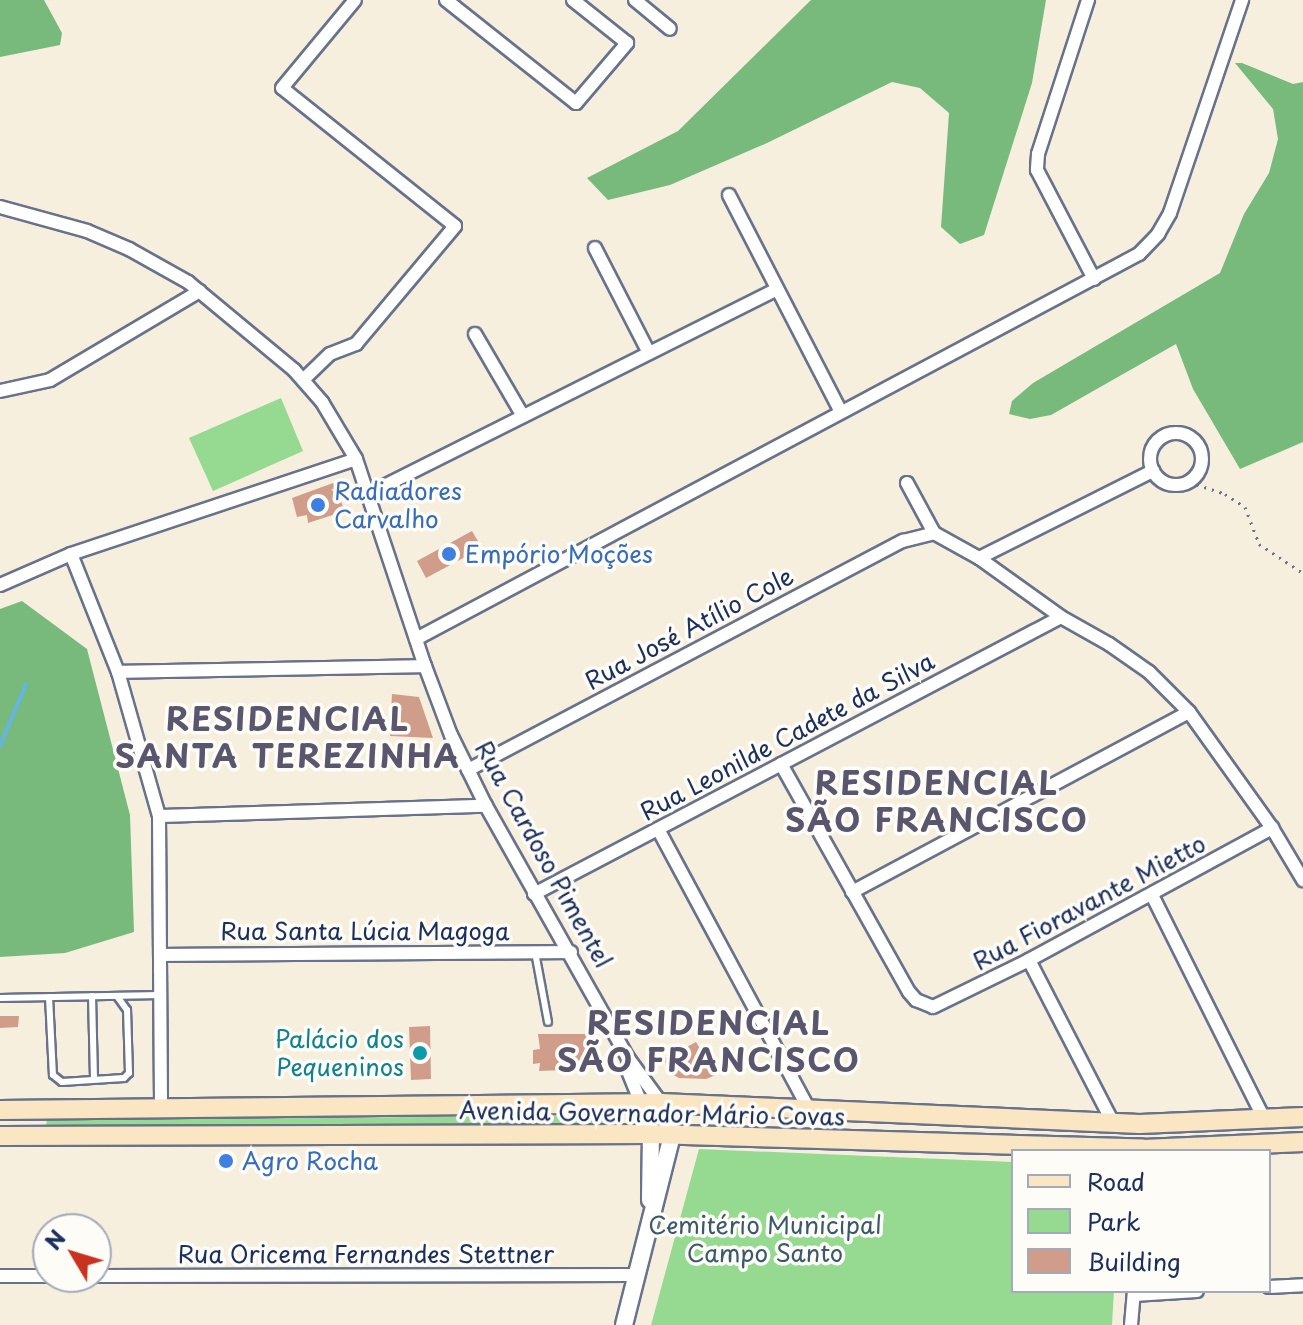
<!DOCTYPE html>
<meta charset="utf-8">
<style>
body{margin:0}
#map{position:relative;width:1303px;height:1325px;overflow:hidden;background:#f6efde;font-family:"Playpen Sans",sans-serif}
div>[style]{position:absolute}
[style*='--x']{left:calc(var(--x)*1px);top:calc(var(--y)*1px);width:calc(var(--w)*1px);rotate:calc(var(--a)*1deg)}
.green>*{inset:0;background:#96da92}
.forest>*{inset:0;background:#78ba7c}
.stream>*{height:4px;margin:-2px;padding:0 2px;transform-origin:2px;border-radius:2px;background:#64b5df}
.building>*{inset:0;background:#d09d8a}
.path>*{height:3px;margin-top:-1.5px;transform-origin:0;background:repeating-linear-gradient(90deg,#68728b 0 2px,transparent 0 8px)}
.roads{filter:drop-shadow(2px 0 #68728b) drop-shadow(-2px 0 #68728b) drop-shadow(0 2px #68728b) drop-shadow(0 -2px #68728b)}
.service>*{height:6px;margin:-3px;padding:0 3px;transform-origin:3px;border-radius:3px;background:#fff}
.minor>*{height:12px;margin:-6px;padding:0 6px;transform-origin:6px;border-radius:6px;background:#fff}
.minor>.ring{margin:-6px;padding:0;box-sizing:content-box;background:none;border:12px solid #fff;border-radius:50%}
.tertiary>*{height:16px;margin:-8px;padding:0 8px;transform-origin:8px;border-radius:8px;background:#fff}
.secondary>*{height:18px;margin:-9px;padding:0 9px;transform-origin:9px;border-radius:9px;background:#fbe6c4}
.dots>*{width:22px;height:22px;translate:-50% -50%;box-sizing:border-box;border:4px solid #fdfcf7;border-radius:50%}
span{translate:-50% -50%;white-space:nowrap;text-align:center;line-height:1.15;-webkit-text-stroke:7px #fdfcf7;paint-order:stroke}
.shop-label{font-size:24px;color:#366cbe}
.left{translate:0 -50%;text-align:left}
.street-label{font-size:24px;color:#1b2f5e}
.culture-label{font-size:24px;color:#0d838f}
.right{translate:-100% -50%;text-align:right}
.park-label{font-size:24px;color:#3a5a6b}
.district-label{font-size:32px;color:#5a566d;font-weight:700;letter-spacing:2px}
.legend{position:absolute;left:1011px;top:1149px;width:260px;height:144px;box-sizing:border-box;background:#fdfcf7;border:2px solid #a3aaba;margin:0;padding:10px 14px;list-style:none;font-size:24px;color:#1b2f5e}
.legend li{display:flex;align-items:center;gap:16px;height:40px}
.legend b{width:40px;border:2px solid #a3aaba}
.north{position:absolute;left:32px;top:1213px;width:80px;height:80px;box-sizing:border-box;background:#fdfcf7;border:2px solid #a3aaba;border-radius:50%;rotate:308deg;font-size:22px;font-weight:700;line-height:32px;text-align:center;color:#1b2f5e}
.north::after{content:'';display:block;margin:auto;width:28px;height:36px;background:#c8321e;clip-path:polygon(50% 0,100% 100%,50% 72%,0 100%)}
</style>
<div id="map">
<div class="green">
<i style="clip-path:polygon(281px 398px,303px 451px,213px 491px,189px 438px)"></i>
<i style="clip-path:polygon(609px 1116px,610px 1124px,46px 1127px,47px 1119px)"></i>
<i style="clip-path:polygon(699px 1149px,1013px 1162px,1013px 1291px,1114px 1291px,1112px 1325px,651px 1325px)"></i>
</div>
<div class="forest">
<i style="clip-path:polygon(0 0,44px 0,62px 33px,60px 45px,0 57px)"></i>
<i style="clip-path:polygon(811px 0,1046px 0,1032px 83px,984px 235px,960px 244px,941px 227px,949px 113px,920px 88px,892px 82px,767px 143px,670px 185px,608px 200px,587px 178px,678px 131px)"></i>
<i style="clip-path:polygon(1235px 63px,1242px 63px,1293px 84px,1303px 82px,1303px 442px,1240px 469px,1193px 389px,1176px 344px,1051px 415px,1030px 419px,1009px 414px,1012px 401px,1033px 383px,1220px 273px,1244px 214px,1269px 173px,1278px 139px,1273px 109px)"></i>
<i style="clip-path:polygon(22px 601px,87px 649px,130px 815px,134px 932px,65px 953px,0 957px,0 609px)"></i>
</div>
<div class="stream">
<i style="--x:0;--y:746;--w:67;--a:-67.2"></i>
</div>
<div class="building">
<i style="clip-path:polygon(333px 483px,345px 511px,308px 523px,307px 515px,297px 517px,292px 498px)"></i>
<i style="clip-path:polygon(472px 531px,482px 548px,426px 578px,417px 561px)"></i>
<i style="clip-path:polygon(392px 694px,419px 697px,433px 738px,390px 736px)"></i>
<i style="clip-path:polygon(0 1016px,19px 1016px,18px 1027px,0 1028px)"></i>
<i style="clip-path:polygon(430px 1026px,431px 1079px,411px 1080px,409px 1027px)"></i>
<i style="clip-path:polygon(538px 1034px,588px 1034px,588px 1069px,539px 1071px,540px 1063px,533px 1064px,533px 1050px,540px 1049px)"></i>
<i style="clip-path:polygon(696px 1042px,716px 1075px,706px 1079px,679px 1078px,670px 1073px,664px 1059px)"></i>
</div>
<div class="path">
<i style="--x:1189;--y:482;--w:38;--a:18"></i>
<i style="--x:1225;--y:494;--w:24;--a:33"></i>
<i style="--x:1245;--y:507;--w:40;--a:69"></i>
<i style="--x:1259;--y:544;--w:53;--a:33.4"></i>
</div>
<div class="roads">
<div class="service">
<i style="--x:535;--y:952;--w:71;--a:79.5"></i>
<i style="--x:92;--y:996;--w:81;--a:88.6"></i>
<i style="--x:49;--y:997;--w:78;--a:87.1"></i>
<i style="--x:53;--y:1075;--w:11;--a:38"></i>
<i style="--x:62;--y:1082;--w:62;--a:-3.7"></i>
<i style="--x:124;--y:1078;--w:7;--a:-45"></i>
<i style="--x:129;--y:1073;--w:63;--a:-91.8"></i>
<i style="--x:127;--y:1010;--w:17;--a:-126"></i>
<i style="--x:0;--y:998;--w:161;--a:-1.1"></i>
</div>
<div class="minor">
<i style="--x:446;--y:0;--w:166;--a:38.4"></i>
<i style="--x:576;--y:103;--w:79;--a:-49.6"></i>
<i style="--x:627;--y:43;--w:69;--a:-141.5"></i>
<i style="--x:635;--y:0;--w:45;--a:39.6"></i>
<i style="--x:1088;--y:0;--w:162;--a:108"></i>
<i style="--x:1038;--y:154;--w:16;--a:94"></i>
<i style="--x:1037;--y:170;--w:123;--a:62.4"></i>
<i style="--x:729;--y:195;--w:244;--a:62.7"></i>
<i style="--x:0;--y:207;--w:90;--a:15.4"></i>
<i style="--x:87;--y:231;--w:46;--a:23.2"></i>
<i style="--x:129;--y:249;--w:68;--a:29.2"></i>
<i style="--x:188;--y:282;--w:138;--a:39.7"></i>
<i style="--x:294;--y:370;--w:43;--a:48.8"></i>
<i style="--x:322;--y:402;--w:66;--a:59.2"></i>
<i style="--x:356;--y:459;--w:218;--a:71.6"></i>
<i style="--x:425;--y:666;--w:74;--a:69.4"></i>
<i style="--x:451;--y:735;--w:79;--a:63.8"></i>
<i style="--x:486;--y:806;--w:289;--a:60.6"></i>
<i style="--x:628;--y:1058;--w:56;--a:53.7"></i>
<i style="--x:595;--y:248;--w:118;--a:62.8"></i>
<i style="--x:475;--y:334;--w:95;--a:59.7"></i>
<i style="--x:303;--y:380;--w:37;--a:-44"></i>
<i style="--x:330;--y:354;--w:28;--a:-21"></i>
<i style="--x:356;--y:344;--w:154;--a:-50"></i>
<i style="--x:455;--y:226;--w:221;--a:-141.4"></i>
<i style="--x:282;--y:88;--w:114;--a:-50.3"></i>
<i style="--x:0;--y:391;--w:51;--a:-12.4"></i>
<i style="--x:50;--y:380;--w:174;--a:-30.7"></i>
<i class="ring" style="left:1150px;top:433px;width:40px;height:40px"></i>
<i style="--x:907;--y:483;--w:57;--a:61.6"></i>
<i style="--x:934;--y:533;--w:51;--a:29.1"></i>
<i style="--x:979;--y:558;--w:101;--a:35.7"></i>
<i style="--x:1061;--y:617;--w:55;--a:29.4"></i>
<i style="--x:1109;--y:644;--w:49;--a:35"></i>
<i style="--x:1149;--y:672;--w:57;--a:45"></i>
<i style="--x:1189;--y:712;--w:143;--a:54.4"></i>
<i style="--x:1272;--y:828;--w:61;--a:59.2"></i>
<i style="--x:368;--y:494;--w:457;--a:-26.6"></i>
<i style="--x:71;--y:554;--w:127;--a:68.3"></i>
<i style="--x:118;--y:672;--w:150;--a:74.1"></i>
<i style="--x:159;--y:816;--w:291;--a:89.6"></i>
<i style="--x:979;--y:558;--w:195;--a:-26.6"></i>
<i style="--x:0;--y:585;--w:77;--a:-23.6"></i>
<i style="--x:71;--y:554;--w:300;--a:-18.4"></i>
<i style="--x:416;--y:639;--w:819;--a:-28.04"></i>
<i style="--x:1139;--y:254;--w:28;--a:-46"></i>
<i style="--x:1158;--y:234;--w:24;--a:-60"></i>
<i style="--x:1170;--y:213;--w:225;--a:-71.3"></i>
<i style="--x:118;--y:672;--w:307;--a:-1.1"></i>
<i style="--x:781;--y:764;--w:261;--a:60.7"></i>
<i style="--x:909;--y:992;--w:11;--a:49"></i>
<i style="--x:916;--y:1000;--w:18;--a:22"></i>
<i style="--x:933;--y:1007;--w:107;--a:-26.1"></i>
<i style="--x:1029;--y:960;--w:277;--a:-28.5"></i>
<i style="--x:468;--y:770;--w:492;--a:-27.8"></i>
<i style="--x:903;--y:541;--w:32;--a:-14"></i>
<i style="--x:159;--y:816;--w:327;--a:-1.8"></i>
<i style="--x:658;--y:829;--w:316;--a:61.7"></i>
<i style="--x:852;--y:892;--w:382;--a:-28.1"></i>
<i style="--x:534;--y:894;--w:595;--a:-27.73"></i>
<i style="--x:1152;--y:895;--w:250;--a:63.4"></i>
<i style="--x:160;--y:955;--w:411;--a:-0.4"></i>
<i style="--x:1029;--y:960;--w:183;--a:62.7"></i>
<i style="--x:628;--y:1058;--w:13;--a:90"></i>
<i style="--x:628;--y:1071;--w:35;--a:68"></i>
<i style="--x:0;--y:1276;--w:48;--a:0"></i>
<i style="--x:96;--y:1276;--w:539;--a:-0.11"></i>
<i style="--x:1269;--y:1287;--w:34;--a:-3"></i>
<i style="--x:1134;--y:1295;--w:63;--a:-3.6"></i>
<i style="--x:1131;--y:1325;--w:34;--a:-85"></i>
</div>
<div class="tertiary">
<i style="--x:641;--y:1104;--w:32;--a:72"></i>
<i style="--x:651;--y:1134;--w:66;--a:90.9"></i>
<i style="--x:624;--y:1325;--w:196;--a:-75.8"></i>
<i style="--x:672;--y:1135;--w:34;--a:-109"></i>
</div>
<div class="secondary">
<i style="--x:0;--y:1110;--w:661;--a:-0.61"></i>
<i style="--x:661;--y:1103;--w:479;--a:2.5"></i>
<i style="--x:1140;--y:1124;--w:163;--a:-2.5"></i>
<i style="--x:0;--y:1136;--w:651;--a:-0.18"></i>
<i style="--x:651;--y:1134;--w:492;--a:1.7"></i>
<i style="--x:1143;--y:1149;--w:160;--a:-2.5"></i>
</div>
</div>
<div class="dots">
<i style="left:318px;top:505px;background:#3f7fe0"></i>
<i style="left:449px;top:554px;background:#3f7fe0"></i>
<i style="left:420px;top:1053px;background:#0f9aa8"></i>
<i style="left:226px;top:1161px;background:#3f7fe0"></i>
</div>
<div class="shop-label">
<span class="left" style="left:334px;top:505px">Radiadores<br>Carvalho</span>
<span class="left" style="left:465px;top:554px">Empório Moções</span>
<span class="left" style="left:242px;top:1161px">Agro Rocha</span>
</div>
<div class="street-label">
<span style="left:689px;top:628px;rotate:-28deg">Rua José Atílio Cole</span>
<span style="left:787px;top:736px;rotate:-28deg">Rua Leonilde Cadete da Silva</span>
<span style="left:544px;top:854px;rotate:61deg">Rua Cardoso Pimentel</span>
<span style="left:1089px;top:902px;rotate:-28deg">Rua Fioravante Mietto</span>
<span style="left:365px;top:931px">Rua Santa Lúcia Magoga</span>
<span style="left:652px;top:1113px;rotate:1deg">Avenida Governador Mário Covas</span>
<span style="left:366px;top:1254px">Rua Oricema Fernandes Stettner</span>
</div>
<div class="culture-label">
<span class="right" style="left:404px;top:1053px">Palácio dos<br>Pequeninos</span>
</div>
<div class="park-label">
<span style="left:765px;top:1239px">Cemitério Municipal<br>Campo Santo</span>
</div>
<div class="district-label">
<span style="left:288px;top:737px">RESIDENCIAL<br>SANTA TEREZINHA</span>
<span style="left:937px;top:801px">RESIDENCIAL<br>SÃO FRANCISCO</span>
<span style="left:709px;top:1041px">RESIDENCIAL<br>SÃO FRANCISCO</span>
</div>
<ul class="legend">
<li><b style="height:10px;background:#fbe6c4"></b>Road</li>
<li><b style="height:22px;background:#96da92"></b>Park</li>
<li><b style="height:22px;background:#d09d8a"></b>Building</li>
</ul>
<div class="north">N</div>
</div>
